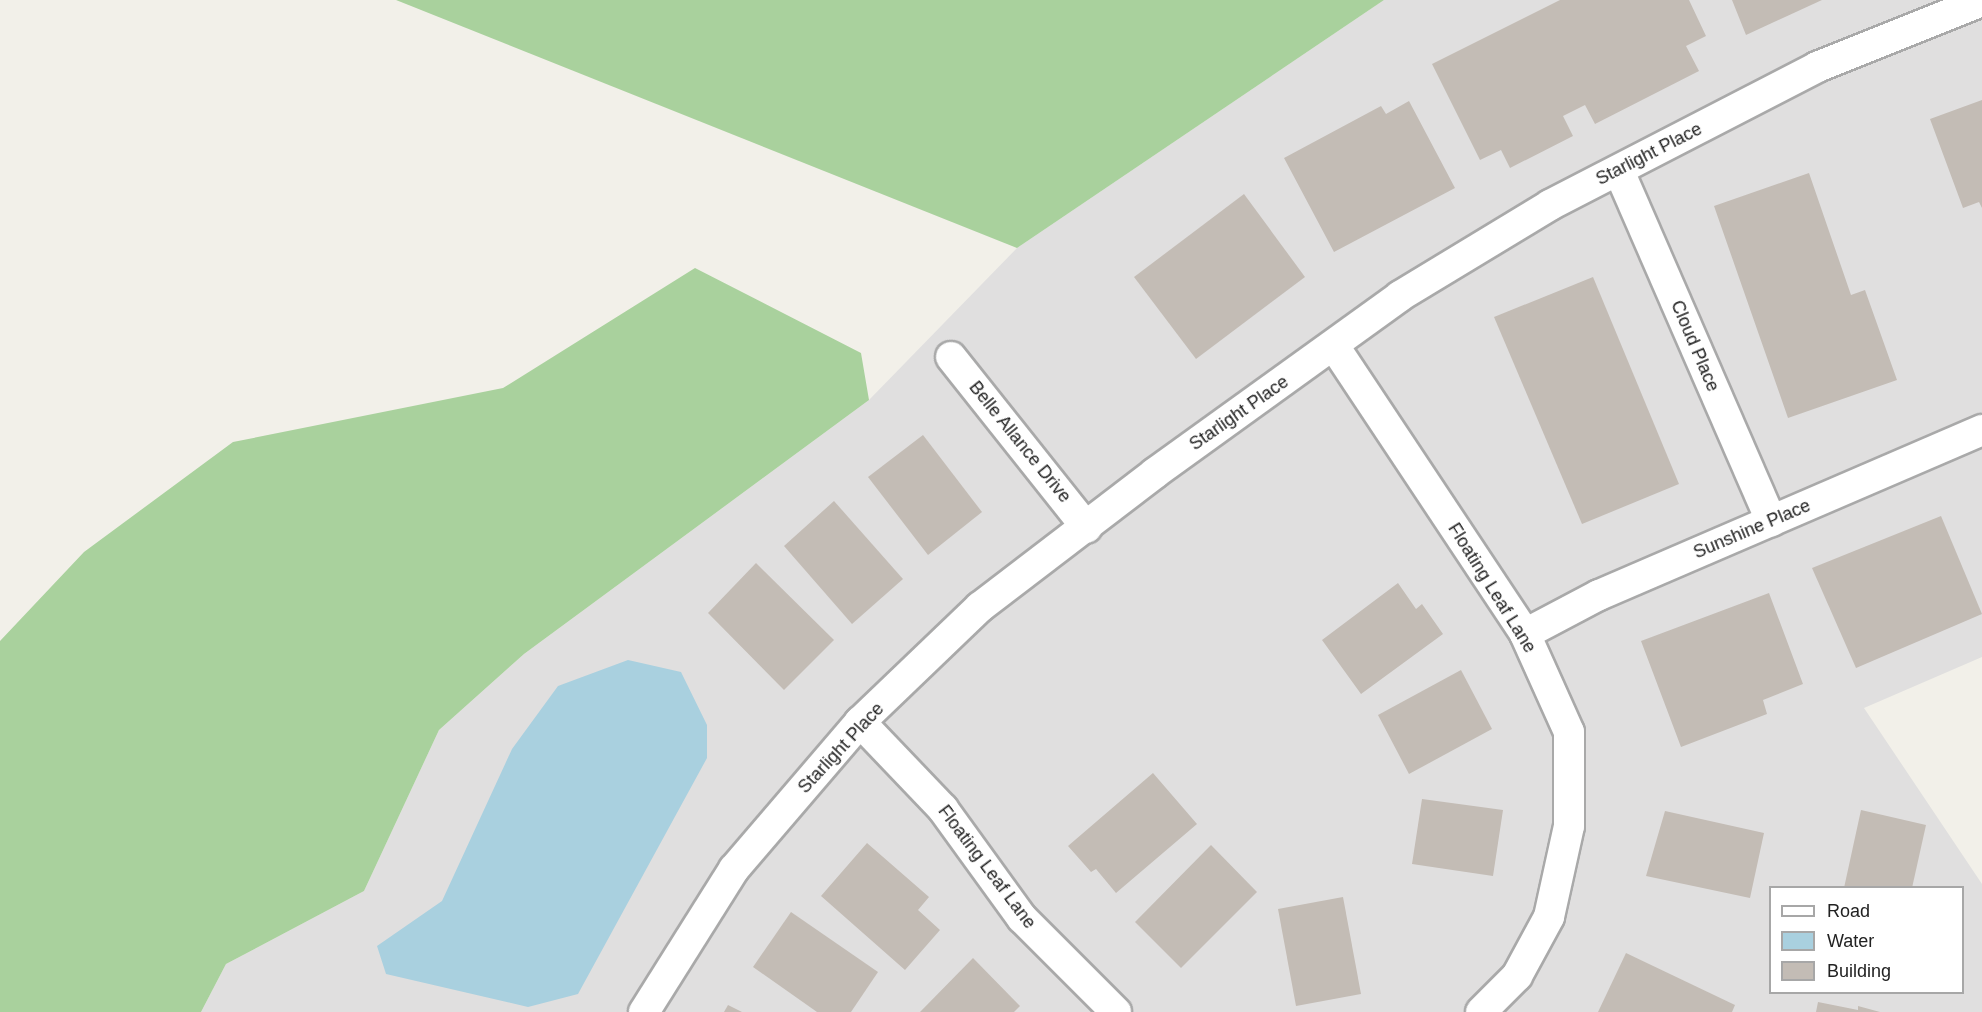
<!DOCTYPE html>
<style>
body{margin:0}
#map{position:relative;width:1982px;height:1012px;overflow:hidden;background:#f2f0e9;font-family:Helvetica,sans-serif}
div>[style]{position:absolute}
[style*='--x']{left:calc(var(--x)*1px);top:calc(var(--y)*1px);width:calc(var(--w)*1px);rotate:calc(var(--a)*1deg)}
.residential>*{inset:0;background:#e0dfdf}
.forest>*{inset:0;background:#a9d19d}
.water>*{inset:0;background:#a9d0df}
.building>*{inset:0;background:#c3bcb5}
.roads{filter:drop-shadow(2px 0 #a9a9a9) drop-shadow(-2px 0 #a9a9a9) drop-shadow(0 2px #a9a9a9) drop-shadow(0 -2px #a9a9a9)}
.minor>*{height:30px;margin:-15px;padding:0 15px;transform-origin:15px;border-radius:15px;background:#fff}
span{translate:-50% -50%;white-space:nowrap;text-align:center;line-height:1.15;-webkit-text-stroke:4.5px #fff;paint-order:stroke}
.street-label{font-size:18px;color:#222}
.legend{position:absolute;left:1769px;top:886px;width:195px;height:108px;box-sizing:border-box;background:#fff;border:2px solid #a7a7a7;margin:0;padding:8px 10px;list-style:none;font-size:18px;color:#222}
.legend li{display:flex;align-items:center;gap:12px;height:30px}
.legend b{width:30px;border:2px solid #a7a7a7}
</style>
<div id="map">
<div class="residential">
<i style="clip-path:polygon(evenodd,1384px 0,1982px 0,1982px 657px,1864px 708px,1982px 884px,1982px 1012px,201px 1012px,226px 964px,364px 891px,439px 730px,524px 654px,869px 400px,1017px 248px,1384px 0,1770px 888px,1962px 888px,1962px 992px,1770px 992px,1770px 888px)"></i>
</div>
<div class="forest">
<i style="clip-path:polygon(396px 0,1384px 0,1017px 248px)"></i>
<i style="clip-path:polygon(695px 268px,861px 353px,869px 400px,524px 654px,439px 730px,364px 891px,226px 964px,201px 1012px,0 1012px,0 641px,84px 552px,233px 442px,503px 388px)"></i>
</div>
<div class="water">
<i style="clip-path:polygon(628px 660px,681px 672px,707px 725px,707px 758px,578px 994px,528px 1007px,386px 974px,377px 946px,442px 901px,512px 749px,558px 686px)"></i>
</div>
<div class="building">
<i style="clip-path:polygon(1560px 0,1689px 0,1706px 36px,1686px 46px,1699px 71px,1595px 124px,1585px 105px,1563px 116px,1573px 136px,1510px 168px,1501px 150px,1480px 160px,1432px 64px)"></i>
<i style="clip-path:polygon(1732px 0,1822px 0,1746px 35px)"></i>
<i style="clip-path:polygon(1982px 100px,1982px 208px,1979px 202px,1963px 208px,1930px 119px)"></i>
<i style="clip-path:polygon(1409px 101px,1455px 188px,1334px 252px,1284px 158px,1381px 106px,1386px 114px)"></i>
<i style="clip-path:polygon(1809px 173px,1851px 295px,1865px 290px,1897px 380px,1788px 418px,1714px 206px)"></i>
<i style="clip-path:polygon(1244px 194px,1305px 277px,1196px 359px,1134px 277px)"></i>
<i style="clip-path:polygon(1593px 277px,1679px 484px,1582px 524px,1494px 317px)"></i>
<i style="clip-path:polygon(923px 435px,982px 512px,928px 555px,868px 477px)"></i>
<i style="clip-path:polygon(834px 501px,903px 579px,852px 624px,784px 546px)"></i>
<i style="clip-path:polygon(1941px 516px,1982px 614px,1856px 668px,1812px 568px)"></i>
<i style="clip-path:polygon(756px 563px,834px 640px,784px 690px,708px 613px)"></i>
<i style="clip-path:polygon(1398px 583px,1416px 609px,1422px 604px,1443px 634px,1361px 694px,1322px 640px)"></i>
<i style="clip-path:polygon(1769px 593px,1803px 684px,1763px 700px,1767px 714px,1681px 747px,1641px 641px)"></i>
<i style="clip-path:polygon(1461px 670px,1492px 729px,1409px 774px,1378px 715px)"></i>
<i style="clip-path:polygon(1153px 773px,1197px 824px,1116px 893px,1096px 869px,1091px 872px,1068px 846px)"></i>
<i style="clip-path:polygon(1422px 799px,1503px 810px,1493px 876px,1412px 864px)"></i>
<i style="clip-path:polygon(1861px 810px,1926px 825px,1912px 888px,1844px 888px)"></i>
<i style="clip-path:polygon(1665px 811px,1764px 833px,1750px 898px,1646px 876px)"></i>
<i style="clip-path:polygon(867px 843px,929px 897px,918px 910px,940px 930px,905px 970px,821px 896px)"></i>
<i style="clip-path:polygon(1211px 845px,1257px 892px,1181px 968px,1135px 922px)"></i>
<i style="clip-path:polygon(1343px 897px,1361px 994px,1296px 1006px,1278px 909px)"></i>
<i style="clip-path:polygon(791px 912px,878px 972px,851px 1012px,817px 1012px,753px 967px)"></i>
<i style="clip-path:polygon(1626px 953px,1735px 1005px,1732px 1012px,1598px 1012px)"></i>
<i style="clip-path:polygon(973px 958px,1020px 1006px,1014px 1012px,920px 1012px)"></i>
<i style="clip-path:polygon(1818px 1002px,1858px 1010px,1858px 1006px,1880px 1012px,1816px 1012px)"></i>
<i style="clip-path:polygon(728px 1005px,742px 1012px,724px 1012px)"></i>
</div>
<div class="roads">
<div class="minor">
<i style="--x:1619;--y:171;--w:382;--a:66.5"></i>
<i style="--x:1334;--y:346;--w:346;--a:56.4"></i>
<i style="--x:1525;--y:634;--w:107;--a:65.8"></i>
<i style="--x:1569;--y:732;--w:94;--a:90"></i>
<i style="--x:1569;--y:826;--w:93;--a:102.4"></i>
<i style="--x:1549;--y:917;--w:67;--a:118.5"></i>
<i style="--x:1517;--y:976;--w:51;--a:135"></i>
<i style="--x:951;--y:357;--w:218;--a:51.5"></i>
<i style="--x:1525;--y:634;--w:84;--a:-27.8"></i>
<i style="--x:1599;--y:595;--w:417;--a:-23.3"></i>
<i style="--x:860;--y:722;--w:120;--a:46.3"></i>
<i style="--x:943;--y:809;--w:135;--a:54.1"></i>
<i style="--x:1022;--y:918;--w:133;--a:45"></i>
<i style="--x:644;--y:1012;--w:169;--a:-57.8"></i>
<i style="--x:734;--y:869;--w:194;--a:-49.4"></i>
<i style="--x:860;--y:722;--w:166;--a:-43.8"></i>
<i style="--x:980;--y:607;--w:220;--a:-37.4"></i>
<i style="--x:1155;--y:473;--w:302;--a:-35.8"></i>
<i style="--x:1400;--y:296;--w:175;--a:-31.2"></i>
<i style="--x:1550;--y:205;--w:301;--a:-27.3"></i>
<i style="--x:1817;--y:67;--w:178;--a:-21.8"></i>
</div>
</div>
<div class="street-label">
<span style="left:1649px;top:154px;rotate:-27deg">Starlight Place</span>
<span style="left:1695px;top:346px;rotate:67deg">Cloud Place</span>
<span style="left:1239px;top:413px;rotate:-35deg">Starlight Place</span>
<span style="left:1020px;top:442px;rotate:51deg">Belle Allance Drive</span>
<span style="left:1752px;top:529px;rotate:-23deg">Sunshine Place</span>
<span style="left:1492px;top:588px;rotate:58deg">Floating Leaf Lane</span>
<span style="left:841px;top:748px;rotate:-47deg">Starlight Place</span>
<span style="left:987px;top:867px;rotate:53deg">Floating Leaf Lane</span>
</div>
<ul class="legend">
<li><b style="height:8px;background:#fff"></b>Road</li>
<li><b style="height:16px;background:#a9d0df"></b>Water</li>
<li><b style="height:16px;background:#c3bcb5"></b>Building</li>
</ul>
</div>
